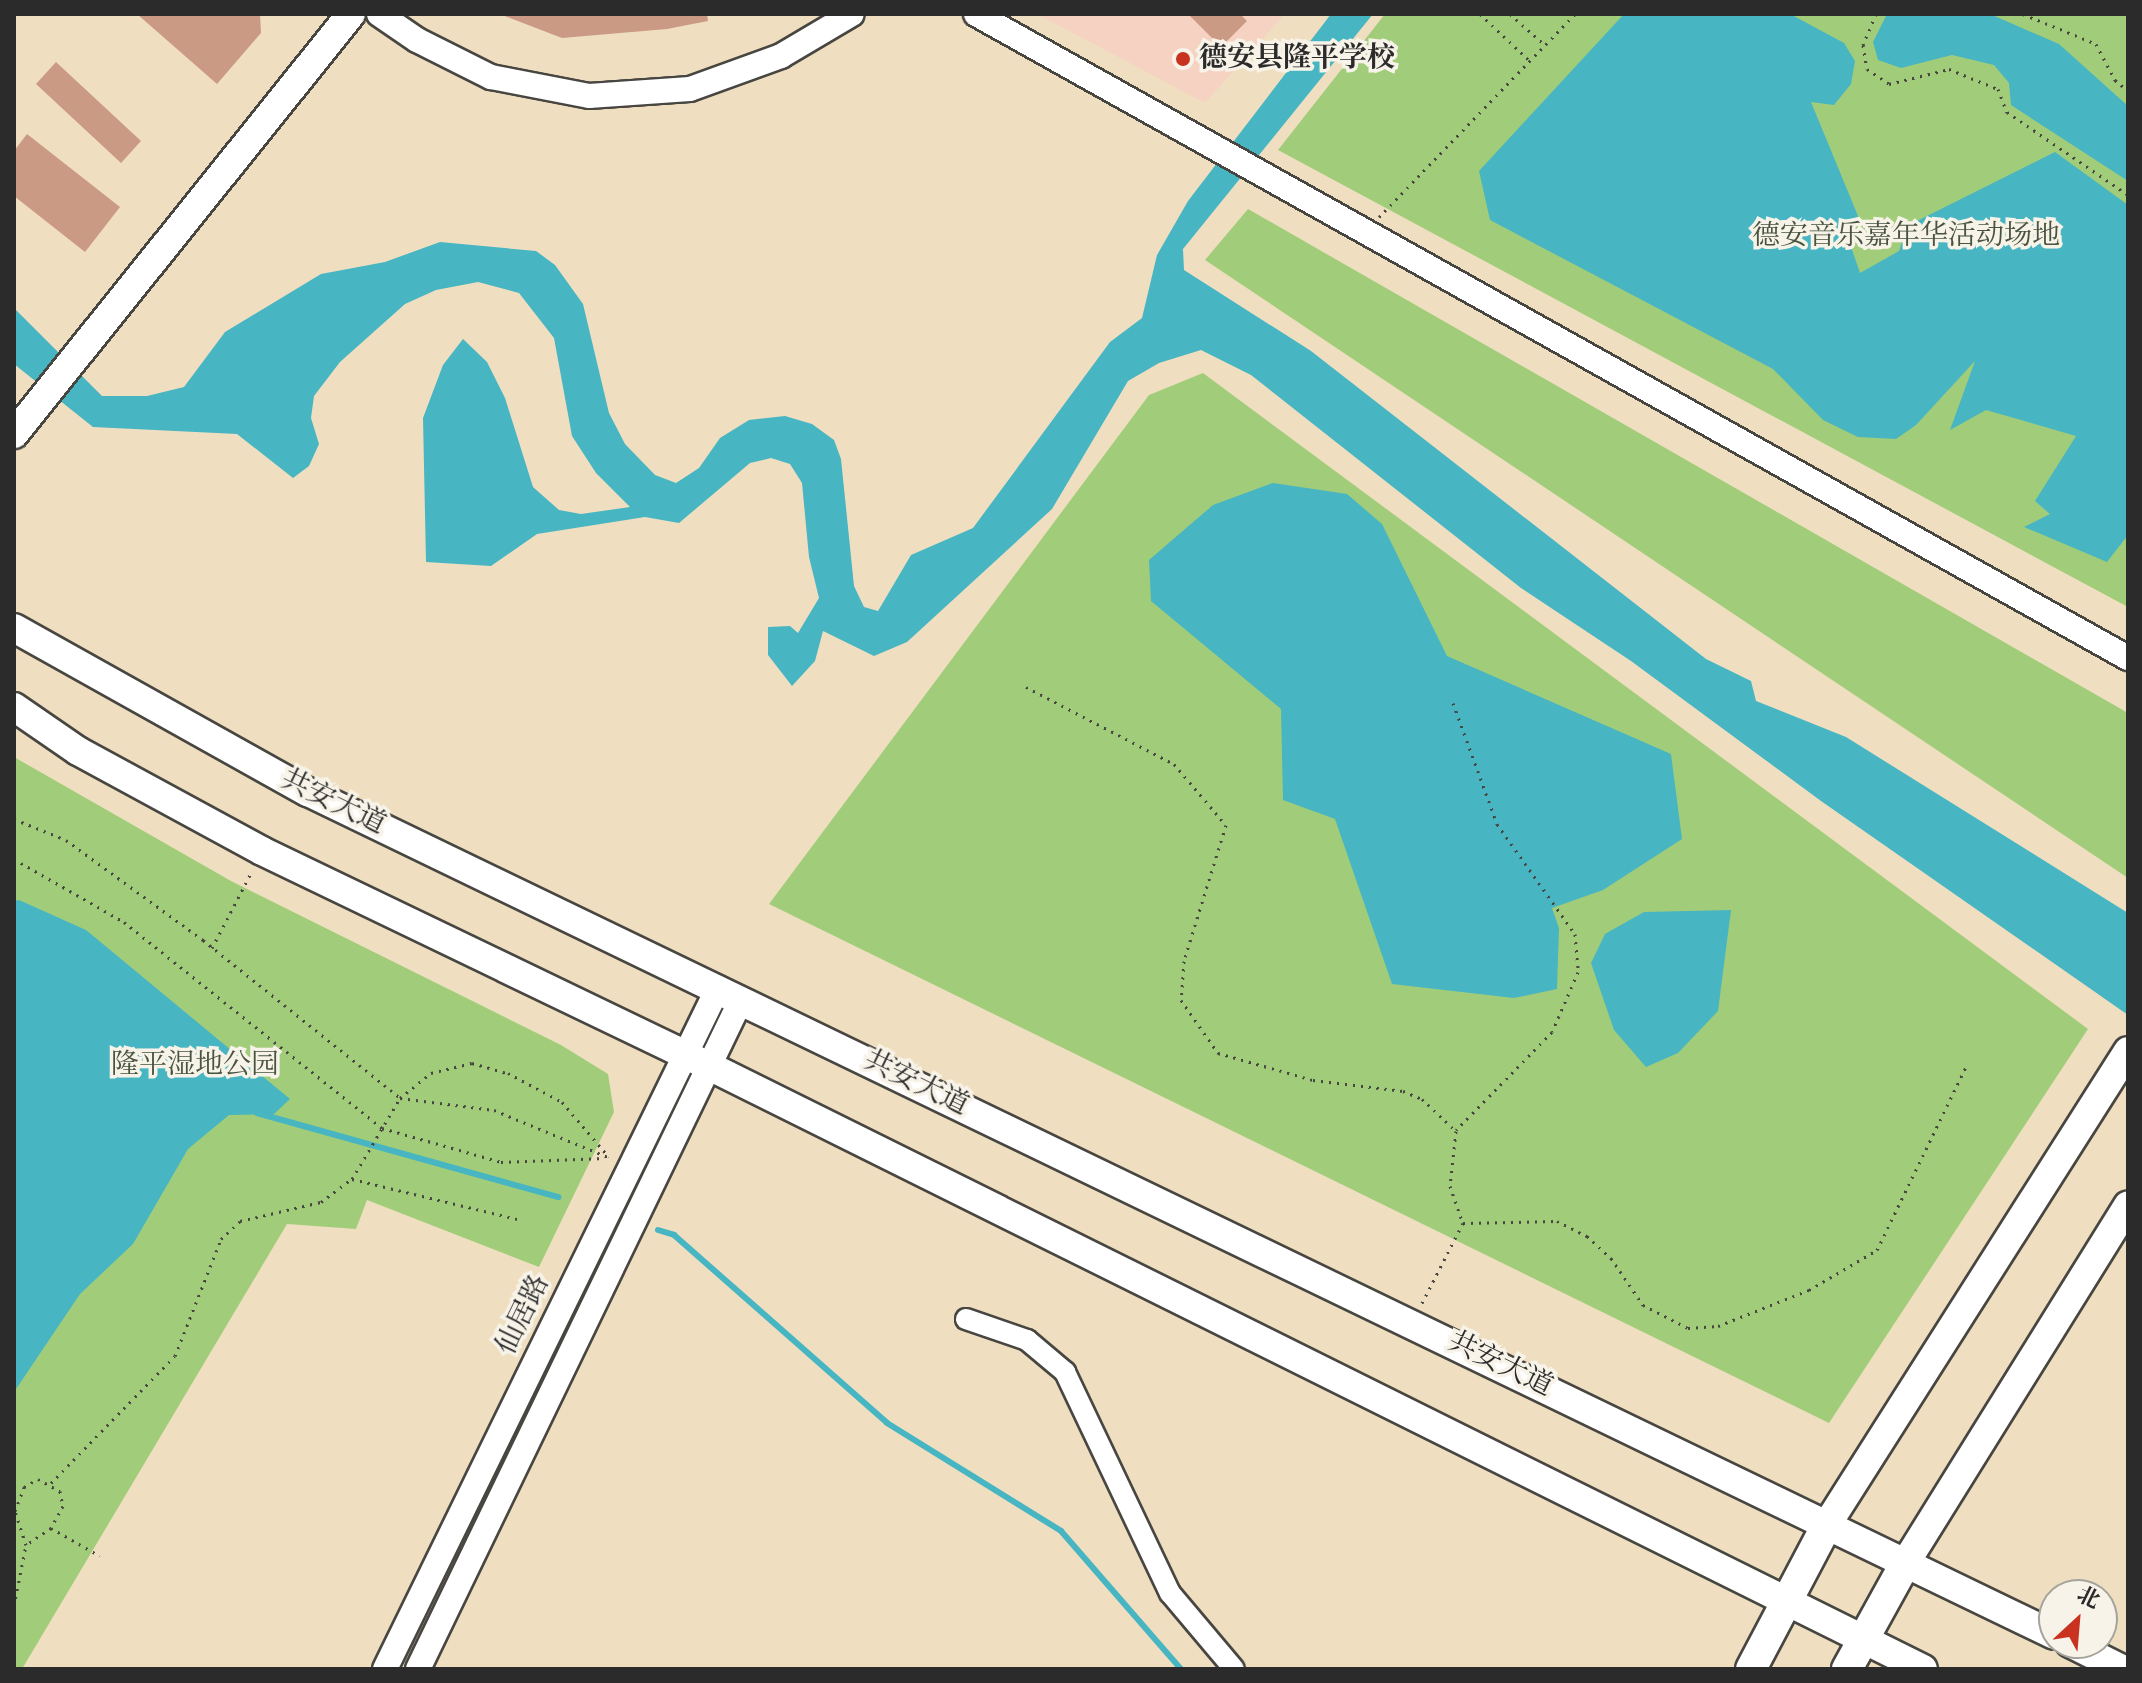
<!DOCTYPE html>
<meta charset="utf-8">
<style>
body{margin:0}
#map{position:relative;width:2142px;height:1683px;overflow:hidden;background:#efdfc0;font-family:"Sorts Mill Goudy","Noto Serif SC",serif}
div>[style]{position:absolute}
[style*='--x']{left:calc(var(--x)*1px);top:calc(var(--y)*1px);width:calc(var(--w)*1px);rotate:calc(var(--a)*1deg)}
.built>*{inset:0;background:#f6d2c3}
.green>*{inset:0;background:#a1cd7a}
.water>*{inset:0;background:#47b5c2}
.stream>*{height:6px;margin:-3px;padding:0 3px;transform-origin:3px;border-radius:3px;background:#47b5c2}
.building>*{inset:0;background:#cb9a84}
.path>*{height:3px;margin-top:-1.5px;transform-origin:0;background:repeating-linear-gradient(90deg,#484641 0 2px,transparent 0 8px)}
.roads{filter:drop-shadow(2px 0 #484641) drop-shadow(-2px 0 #484641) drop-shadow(0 2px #484641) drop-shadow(0 -2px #484641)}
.minor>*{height:20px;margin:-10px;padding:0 10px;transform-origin:10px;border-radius:10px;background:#fff}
.tertiary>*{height:24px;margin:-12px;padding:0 12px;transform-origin:12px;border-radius:12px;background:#fff}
.secondary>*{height:28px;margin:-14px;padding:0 14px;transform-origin:14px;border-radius:14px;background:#fff}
.primary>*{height:30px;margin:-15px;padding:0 15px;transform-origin:15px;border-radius:15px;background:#fff}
.dots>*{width:22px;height:22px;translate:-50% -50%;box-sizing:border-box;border:4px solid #f7f3e8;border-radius:50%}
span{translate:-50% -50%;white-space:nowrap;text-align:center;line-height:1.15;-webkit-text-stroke:7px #f7f3e8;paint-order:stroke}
.poi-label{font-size:28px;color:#2b2b2b;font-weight:700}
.left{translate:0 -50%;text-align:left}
.park-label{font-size:28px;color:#48543f}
.street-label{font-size:28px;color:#2b2b2b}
.frame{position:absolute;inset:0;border:16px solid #2b2b2b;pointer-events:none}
.north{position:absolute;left:2038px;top:1579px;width:80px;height:80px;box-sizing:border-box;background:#f7f3e8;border:2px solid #a5a39c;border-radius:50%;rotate:26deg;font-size:22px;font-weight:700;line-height:32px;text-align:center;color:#2b2b2b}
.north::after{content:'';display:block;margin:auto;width:28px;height:36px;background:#c8321e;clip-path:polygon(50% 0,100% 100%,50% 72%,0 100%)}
</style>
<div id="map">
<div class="built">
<i style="clip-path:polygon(1037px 14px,1285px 14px,1205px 103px)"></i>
</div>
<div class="green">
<i style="clip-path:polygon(1385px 14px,2128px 14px,2128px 607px,1278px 150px)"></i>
<i style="clip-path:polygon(1248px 209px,2128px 713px,2128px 878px,1205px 260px)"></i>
<i style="clip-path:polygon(1203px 373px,2088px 1029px,1829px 1423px,769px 904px,1149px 395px)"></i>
<i style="clip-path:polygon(14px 757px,231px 881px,561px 1045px,608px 1074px,614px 1112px,539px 1267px,367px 1200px,356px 1229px,287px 1224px,22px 1669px,14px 1669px)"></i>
</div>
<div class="water">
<i style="clip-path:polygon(1331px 14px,1373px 14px,1183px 249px,1184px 270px,1311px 351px,1706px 659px,1751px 681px,1756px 701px,1846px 737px,2128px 913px,2128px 1015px,1821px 801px,1631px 661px,1521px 588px,1251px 375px,1201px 350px,1159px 363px,1128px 381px,1052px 509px,907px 642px,874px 656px,823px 631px,815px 661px,792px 686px,768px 655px,768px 627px,790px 626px,798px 633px,819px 598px,809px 557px,802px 483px,790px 464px,771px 458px,750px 463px,679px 523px,645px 517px,537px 534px,491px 566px,426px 562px,423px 418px,443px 365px,463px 339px,487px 362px,505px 398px,533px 487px,559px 510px,581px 514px,630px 507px,596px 473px,572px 436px,554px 338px,519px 293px,478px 282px,436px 290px,405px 304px,340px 362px,314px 396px,311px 418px,319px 444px,309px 466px,293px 478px,237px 434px,93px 427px,14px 364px,14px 308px,102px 396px,147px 396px,184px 387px,225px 332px,321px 274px,385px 262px,440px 242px,536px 251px,555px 265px,583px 304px,609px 413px,625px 444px,655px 475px,676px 483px,699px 468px,720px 438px,749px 420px,785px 416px,812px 424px,834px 440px,841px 459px,854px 586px,864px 607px,878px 611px,911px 555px,973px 528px,1110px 342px,1142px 318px,1157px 255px,1188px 201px)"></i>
<i style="clip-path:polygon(1624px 14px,1790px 14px,1844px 43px,1855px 61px,1851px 84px,1834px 105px,1811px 102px,1858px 216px,1849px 241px,1860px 273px,1899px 251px,1907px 226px,2055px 152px,2128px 205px,2128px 535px,2107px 562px,2024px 527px,2050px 514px,2035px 501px,2076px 436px,1986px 410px,1950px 430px,1975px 361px,1916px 425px,1896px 439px,1858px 437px,1823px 420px,1773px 369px,1490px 220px,1479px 171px)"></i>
<i style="clip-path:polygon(1887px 14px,1990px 14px,2059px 44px,2128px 106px,2128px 181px,2011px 105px,2009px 83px,1994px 65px,1952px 55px,1901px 68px,1878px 60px,1873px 42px)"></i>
<i style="clip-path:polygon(1273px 483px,1347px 494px,1382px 524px,1447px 656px,1671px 754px,1682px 839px,1603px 890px,1552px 908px,1559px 928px,1557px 989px,1514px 998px,1392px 984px,1335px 819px,1283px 800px,1281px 709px,1151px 601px,1149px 560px,1213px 505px)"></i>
<i style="clip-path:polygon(19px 900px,86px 930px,290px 1099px,274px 1114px,229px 1115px,188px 1149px,133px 1244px,80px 1294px,14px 1392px,14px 901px)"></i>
<i style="clip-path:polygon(1731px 910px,1718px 1011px,1678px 1053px,1646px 1067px,1614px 1030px,1591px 963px,1605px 934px,1644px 912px)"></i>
</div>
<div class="stream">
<i style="--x:257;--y:1113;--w:313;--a:15.6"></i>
<i style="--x:658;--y:1230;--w:17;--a:17"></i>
<i style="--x:674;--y:1235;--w:284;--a:41.4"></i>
<i style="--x:887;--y:1423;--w:205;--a:31.8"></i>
<i style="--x:1061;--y:1531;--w:183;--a:49"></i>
</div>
<div class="building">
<i style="clip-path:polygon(137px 14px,260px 14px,261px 33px,217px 84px)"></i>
<i style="clip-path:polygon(707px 14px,708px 21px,667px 29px,562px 38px,502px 15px)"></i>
<i style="clip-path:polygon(1188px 14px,1240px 14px,1247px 21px,1221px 47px)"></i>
<i style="clip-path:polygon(56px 62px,141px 141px,121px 163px,36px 84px)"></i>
<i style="clip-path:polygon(27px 134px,120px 207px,85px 252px,14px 196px,14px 151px)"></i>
</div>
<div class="path">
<i style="--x:1480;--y:14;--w:69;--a:43.2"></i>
<i style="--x:1510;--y:14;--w:47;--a:41.5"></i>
<i style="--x:1876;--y:14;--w:34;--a:113"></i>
<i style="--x:1863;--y:45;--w:24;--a:81"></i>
<i style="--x:1867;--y:69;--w:27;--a:34"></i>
<i style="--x:1889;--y:84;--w:62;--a:-14"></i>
<i style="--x:1949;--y:69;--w:53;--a:22.2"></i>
<i style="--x:1998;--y:89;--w:25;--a:69"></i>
<i style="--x:2007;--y:112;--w:147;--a:34.4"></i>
<i style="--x:2023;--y:14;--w:79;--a:22.3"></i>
<i style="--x:2096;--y:44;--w:41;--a:62.2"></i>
<i style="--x:2115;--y:80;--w:17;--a:40"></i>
<i style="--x:1379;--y:217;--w:282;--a:-46"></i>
<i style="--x:1026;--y:687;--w:167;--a:27.5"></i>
<i style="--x:1174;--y:764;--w:80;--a:49.6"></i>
<i style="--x:1226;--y:825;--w:142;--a:107.2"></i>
<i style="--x:1184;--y:961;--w:39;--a:94"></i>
<i style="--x:1181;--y:1000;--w:65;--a:55.1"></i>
<i style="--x:1218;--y:1053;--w:99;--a:15.9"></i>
<i style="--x:1313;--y:1080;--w:91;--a:7"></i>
<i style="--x:1403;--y:1091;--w:21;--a:23"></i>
<i style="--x:1422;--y:1099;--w:47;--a:43.3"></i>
<i style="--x:1456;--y:1131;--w:55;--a:96.2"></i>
<i style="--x:1450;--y:1186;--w:39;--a:71"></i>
<i style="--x:1463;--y:1223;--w:92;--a:117.1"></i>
<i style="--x:1453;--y:703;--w:129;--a:70"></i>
<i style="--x:1497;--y:824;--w:135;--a:54.7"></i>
<i style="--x:1575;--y:934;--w:38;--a:85"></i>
<i style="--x:1578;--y:972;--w:65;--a:113.4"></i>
<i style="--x:1552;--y:1032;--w:137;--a:134.4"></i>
<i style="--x:14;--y:819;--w:56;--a:22"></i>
<i style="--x:66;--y:840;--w:170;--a:36.1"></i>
<i style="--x:203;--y:940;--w:253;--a:38.7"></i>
<i style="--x:400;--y:1098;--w:95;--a:7.3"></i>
<i style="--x:494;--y:1110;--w:123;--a:22.4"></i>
<i style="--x:14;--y:859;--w:127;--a:29.8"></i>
<i style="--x:124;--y:922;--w:330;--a:38.6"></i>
<i style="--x:382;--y:1128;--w:124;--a:15.9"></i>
<i style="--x:501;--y:1162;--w:104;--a:-2.2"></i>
<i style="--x:212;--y:948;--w:85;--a:-62.5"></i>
<i style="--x:352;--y:1179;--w:174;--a:13.6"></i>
<i style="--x:1463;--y:1223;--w:94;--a:-1.2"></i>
<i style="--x:1557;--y:1221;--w:34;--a:27"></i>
<i style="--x:1587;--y:1236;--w:33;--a:43"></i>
<i style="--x:1611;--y:1258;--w:57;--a:55.8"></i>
<i style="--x:1643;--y:1305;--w:51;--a:27.1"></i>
<i style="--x:1688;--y:1328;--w:30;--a:-4"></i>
<i style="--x:1718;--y:1326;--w:98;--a:-21.6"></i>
<i style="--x:1809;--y:1290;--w:79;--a:-30.5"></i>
<i style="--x:1877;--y:1250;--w:203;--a:-64.1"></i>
<i style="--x:51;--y:1483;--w:177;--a:-45.7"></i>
<i style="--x:175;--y:1356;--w:126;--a:-68.5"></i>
<i style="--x:221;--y:1239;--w:26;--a:-43"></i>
<i style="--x:240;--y:1221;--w:83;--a:-13.2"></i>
<i style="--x:321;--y:1202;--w:39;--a:-37"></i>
<i style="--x:352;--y:1179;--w:94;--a:-59.3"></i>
<i style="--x:400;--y:1098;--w:40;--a:-39"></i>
<i style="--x:431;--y:1073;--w:42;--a:-13.7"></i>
<i style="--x:472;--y:1063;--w:37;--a:16"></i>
<i style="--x:508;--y:1073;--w:61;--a:28.2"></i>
<i style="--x:562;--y:1102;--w:72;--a:49.5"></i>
<i style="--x:51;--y:1528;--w:56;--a:29.7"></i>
<i style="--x:14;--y:1606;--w:62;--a:-78.9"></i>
<i style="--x:26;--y:1545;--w:36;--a:-108"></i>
<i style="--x:15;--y:1511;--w:26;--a:-69"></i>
<i style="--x:24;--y:1487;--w:16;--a:-30"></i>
<i style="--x:38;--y:1479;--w:25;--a:29"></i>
<i style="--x:60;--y:1491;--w:15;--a:79"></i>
<i style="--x:63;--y:1506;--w:25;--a:119"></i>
<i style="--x:51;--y:1528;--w:30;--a:146"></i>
</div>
<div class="roads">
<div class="minor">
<i style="--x:966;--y:1319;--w:65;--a:19"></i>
<i style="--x:1027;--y:1340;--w:50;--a:40.1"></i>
<i style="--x:1065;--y:1372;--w:245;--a:64.6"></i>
<i style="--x:1170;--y:1593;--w:99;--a:49.9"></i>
</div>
<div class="tertiary">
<i style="--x:379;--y:14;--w:46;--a:34.4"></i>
<i style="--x:417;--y:40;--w:83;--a:26.6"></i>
<i style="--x:491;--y:77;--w:100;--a:11"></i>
<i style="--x:589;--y:96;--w:101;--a:-4"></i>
<i style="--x:690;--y:89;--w:97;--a:-19.9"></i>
<i style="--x:781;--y:56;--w:82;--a:-30.6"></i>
<i style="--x:976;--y:14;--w:1320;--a:29.21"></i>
<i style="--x:385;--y:1669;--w:758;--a:-63.94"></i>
<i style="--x:418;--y:1669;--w:743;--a:-64.23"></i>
</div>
<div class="secondary">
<i style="--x:14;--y:434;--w:538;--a:-51.26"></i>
<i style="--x:14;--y:628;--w:337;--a:29.2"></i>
<i style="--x:308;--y:792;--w:1939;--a:25.77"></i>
<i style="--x:14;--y:707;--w:78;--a:34.5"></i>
<i style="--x:78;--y:751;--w:209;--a:28.5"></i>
<i style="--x:262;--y:851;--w:498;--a:25.7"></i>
<i style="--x:711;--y:1067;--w:1353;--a:26.41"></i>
<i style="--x:1828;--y:1523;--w:559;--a:-57.56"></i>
<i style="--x:1906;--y:1562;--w:420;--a:-58.1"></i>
<i style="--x:2070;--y:1643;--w:58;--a:26.6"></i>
</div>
<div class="primary">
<i style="--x:1751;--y:1669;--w:165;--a:-62.2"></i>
<i style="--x:1847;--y:1669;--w:122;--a:-61.1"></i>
</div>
</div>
<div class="dots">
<i style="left:1183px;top:59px;background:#c8321e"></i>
</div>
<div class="poi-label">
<span class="left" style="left:1199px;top:59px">德安县隆平学校</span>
</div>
<div class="park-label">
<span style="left:1906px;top:237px">德安音乐嘉年华活动场地</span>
<span style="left:195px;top:1066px">隆平湿地公园</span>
</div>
<div class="street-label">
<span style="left:333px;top:803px;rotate:26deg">共安大道</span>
<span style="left:916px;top:1084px;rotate:26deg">共安大道</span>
<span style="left:524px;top:1315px;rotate:-64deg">仙居路</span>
<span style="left:1500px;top:1365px;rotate:26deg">共安大道</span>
</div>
<div class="frame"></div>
<div class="north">北</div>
</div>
